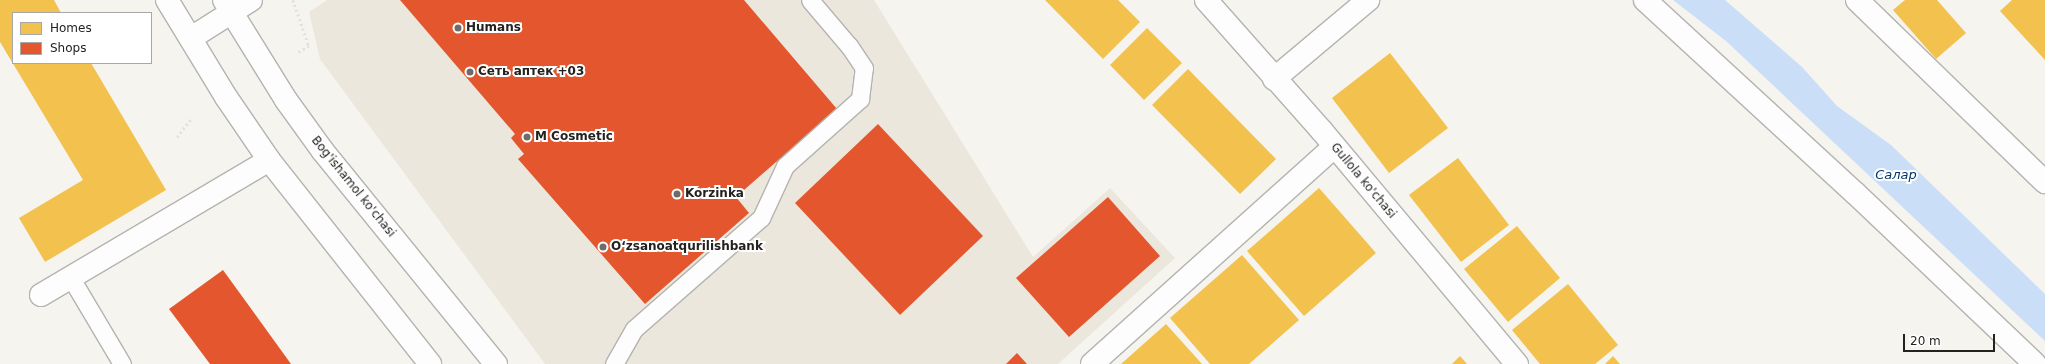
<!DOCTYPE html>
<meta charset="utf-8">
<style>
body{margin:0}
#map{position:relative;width:2045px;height:364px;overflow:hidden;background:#f6f4ef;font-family:"DejaVu Sans",sans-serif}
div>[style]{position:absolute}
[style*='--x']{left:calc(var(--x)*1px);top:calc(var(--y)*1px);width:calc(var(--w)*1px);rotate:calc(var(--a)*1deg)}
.built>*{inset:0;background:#ece7dd}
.water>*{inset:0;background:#cadef7}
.homes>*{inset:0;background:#f2c14e}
.shops>*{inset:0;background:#e4572e}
.path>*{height:2.5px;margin-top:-1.25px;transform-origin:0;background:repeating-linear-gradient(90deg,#e2e0df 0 2px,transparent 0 5px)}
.roads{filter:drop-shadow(1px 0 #b5b3b0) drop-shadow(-1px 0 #b5b3b0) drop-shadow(0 1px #b5b3b0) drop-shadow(0 -1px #b5b3b0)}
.lane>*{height:17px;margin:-8.5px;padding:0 8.5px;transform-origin:8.5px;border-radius:8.5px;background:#fefdfd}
.street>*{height:22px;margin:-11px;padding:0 11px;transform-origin:11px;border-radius:11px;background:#fefdfd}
.secondary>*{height:22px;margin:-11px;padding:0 11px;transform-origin:11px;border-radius:11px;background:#fefdfd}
.dots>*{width:11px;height:11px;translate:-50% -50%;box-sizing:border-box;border:2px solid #fff;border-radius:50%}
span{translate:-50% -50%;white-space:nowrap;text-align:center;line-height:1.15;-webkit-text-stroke:4px #fff;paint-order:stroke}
.poi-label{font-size:12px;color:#24221f;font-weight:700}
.left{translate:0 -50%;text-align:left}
.street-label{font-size:12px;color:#24221f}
.water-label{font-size:13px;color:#00356a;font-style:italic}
.legend{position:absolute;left:12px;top:12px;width:140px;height:52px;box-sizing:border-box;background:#fff;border:1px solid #a7a7a5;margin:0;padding:5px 7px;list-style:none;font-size:12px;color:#24221f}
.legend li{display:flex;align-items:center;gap:8px;height:20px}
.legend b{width:20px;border:1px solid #a7a7a5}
.scale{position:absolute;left:1903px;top:334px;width:92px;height:18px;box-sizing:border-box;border:2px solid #24221f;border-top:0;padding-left:5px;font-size:12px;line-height:14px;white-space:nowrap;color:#24221f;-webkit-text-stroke:3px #fff;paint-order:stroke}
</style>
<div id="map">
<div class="built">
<i style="clip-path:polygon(327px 0,874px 0,1033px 257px,1110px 188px,1175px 258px,1058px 364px,545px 364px,320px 59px,309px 12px)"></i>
</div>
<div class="water">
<i style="clip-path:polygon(1673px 0,1725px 0,1802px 67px,1837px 106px,1891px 145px,2045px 294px,2045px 341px,1726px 41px)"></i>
</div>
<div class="homes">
<i style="clip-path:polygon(0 0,54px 0,61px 13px,13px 13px,13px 63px,91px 63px,166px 190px,45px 262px,19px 218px,83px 180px,0 42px)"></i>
<i style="clip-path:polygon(1045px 0,1118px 0,1140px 22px,1103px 59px)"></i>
<i style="clip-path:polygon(1905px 0,1937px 0,1966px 33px,1936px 59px,1893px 10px)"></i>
<i style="clip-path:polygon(2012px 0,2045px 0,2045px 60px,2000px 11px)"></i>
<i style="clip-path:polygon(1147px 28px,1182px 63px,1144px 100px,1110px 65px)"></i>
<i style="clip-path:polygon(1390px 53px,1448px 128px,1389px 173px,1332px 98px)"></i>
<i style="clip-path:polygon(1188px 69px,1276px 159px,1240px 194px,1152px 105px)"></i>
<i style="clip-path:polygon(1458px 158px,1509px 225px,1461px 262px,1409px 195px)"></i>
<i style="clip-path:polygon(1319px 188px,1376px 253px,1304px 316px,1247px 251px)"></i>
<i style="clip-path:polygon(1517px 226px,1560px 278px,1508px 322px,1464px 269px)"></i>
<i style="clip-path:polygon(1242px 255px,1299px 320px,1249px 364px,1210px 364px,1170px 318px)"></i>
<i style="clip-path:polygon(1568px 284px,1618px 345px,1595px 364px,1540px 364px,1512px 330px)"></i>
<i style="clip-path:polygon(1166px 324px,1202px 364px,1121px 364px)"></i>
<i style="clip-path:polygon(1460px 356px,1467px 364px,1452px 364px)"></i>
<i style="clip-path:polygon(1613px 356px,1620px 364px,1605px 364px)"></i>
</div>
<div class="shops">
<i style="clip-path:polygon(400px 0,744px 0,837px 109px,736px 197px,749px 213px,645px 304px,518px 159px,524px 154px,511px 138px,515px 134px)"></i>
<i style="clip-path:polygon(878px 124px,983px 236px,900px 315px,795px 203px)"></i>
<i style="clip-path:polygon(1108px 197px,1160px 256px,1069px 337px,1016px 278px)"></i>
<i style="clip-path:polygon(223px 270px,291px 364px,210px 364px,169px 309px)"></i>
<i style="clip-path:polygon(1017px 353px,1027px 364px,1006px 364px)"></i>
</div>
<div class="path">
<i style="--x:293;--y:0;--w:49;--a:70.8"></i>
<i style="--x:309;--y:46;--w:13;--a:148"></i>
<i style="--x:177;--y:137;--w:24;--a:-52"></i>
</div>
<div class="roads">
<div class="lane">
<i style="--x:71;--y:278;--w:100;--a:59.3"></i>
<i style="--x:614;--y:364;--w:40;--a:-60.3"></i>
<i style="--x:634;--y:329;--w:169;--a:-41.2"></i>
<i style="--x:761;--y:218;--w:57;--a:-65.2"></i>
<i style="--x:785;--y:166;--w:101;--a:-41.8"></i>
<i style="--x:860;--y:99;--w:31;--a:-83"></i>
<i style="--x:864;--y:68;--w:27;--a:-124"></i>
<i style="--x:849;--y:46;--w:60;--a:-130.3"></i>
</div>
<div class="street">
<i style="--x:1206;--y:0;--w:175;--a:48.5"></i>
<i style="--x:1322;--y:131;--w:304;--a:50.1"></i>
<i style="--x:1645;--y:0;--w:285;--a:42.6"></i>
<i style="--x:1855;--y:193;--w:248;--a:43.5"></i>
<i style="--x:1857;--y:0;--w:262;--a:44.1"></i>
<i style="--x:191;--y:38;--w:71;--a:-32.3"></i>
<i style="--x:1274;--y:79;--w:123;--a:-40"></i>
<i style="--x:41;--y:295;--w:265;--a:-30.6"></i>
<i style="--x:1092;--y:364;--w:325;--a:-41.9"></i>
</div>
<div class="secondary">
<i style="--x:167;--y:0;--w:114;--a:58.7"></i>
<i style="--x:226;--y:97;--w:76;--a:55.7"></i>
<i style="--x:269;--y:160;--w:260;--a:51.7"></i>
<i style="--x:224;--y:0;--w:118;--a:58.2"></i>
<i style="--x:286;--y:100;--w:62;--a:54.2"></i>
<i style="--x:322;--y:150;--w:276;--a:50.9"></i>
</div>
</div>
<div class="dots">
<i style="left:458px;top:28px;background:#6e6c68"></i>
<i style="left:470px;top:72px;background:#6e6c68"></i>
<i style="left:527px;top:137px;background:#6e6c68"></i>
<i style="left:677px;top:194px;background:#6e6c68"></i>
<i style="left:603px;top:247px;background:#6e6c68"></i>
</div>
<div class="poi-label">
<span class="left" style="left:466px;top:28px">Humans</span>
<span class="left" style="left:478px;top:72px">Сеть аптек +03</span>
<span class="left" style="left:535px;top:137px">M Cosmetic</span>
<span class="left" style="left:685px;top:194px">Korzinka</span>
<span class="left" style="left:611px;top:247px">Oʻzsanoatqurilishbank</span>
</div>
<div class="street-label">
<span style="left:1363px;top:181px;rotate:50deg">Gullola ko'chasi</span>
<span style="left:353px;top:187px;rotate:51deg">Bog'ishamol ko'chasi</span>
</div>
<div class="water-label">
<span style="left:1896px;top:175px">Салар</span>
</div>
<ul class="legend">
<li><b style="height:11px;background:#f2c14e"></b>Homes</li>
<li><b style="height:11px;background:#e4572e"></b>Shops</li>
</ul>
<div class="scale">20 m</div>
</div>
